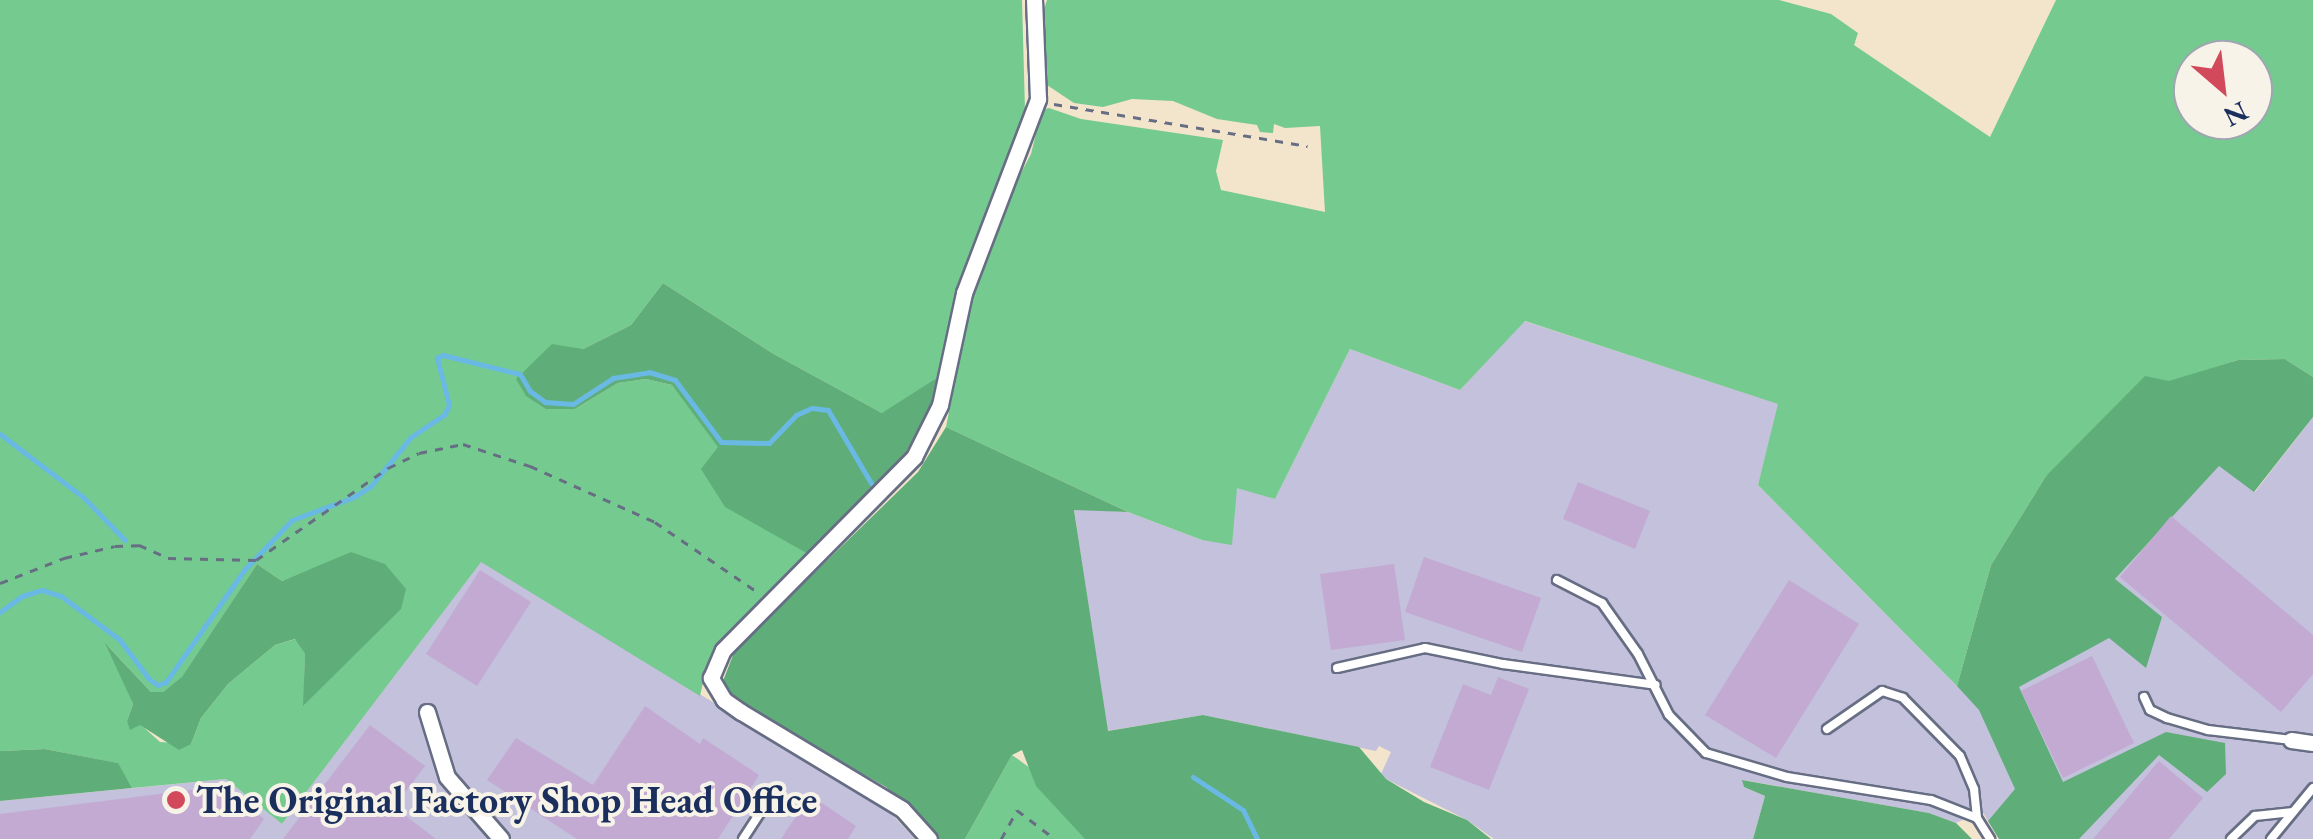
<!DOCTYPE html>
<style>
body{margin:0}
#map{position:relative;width:2313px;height:839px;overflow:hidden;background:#f3e4cc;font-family:"EB Garamond",serif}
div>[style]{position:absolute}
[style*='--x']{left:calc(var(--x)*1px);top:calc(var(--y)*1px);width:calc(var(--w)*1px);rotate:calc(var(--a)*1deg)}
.industrial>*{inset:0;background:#c3c1db}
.green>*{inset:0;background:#74ca8f}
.forest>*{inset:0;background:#5fae7a}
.stream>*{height:5px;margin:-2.5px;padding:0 2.5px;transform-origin:2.5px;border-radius:2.5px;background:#6ab9e4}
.building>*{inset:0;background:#c3aad2}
.path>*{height:2.5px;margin-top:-1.25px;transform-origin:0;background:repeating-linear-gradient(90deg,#676e84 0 8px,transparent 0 16px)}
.roads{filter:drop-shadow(2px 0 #676e84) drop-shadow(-2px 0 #676e84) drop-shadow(0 2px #676e84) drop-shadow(0 -2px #676e84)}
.lane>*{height:8px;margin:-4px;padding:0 4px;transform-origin:4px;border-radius:4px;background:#fff}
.street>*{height:15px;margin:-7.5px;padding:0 7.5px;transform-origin:7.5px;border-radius:7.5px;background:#fff}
.dots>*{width:28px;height:28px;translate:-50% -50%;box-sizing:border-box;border:5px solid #f7f3e8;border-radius:50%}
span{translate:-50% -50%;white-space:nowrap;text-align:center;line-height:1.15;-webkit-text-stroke:8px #f7f3e8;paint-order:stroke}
.poi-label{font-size:38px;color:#1b2f5e;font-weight:700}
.left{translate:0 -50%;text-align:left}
.north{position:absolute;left:2173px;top:40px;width:100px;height:100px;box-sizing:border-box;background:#f7f3e8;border:2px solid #9fa5b1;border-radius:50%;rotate:152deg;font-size:28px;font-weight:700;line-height:40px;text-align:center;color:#1b2f5e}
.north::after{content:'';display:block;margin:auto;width:35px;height:45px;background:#d1495b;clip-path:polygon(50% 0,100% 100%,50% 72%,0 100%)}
</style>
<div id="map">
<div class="industrial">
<i style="clip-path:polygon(1524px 321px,1779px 404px,1758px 485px,1957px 686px,2115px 579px,2219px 465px,2255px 492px,2313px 417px,2313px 839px,1999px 839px,1982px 811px,1956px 823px,1929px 813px,1743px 780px,1744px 787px,1765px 796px,1753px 839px,1494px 839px,1467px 820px,1386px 779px,1381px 774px,1391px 752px,1379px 746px,1376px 751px,1203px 715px,1107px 731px,1074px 509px,1128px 512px,1202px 540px,1237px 487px,1275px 499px,1350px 349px,1460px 390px)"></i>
<i style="clip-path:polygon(481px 561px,885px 807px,915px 839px,0 839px,0 801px,226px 779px,282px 824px)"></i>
</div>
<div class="green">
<i style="clip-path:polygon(evenodd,0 0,1022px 0,1025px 111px,977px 237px,940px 376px,889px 412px,882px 413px,772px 353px,663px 283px,631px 325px,583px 349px,575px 409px,618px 383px,646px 379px,672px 385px,810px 555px,728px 633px,707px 664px,700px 696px,481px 562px,282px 824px,226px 779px,132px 788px,117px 763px,45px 749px,0 751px,0 0,352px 553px,304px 705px,305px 654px,296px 639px,275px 645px,228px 684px,201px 718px,191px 744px,160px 742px,140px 724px,127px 721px,133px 704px,108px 646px,151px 692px,163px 692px,182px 678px,257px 564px,282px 581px,352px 553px)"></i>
<i style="clip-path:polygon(evenodd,1047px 0,1779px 0,1831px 14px,1858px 33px,1854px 45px,1990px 137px,2056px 0,2313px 0,2313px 377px,2285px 359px,2238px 360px,2169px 382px,2046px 476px,1991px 565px,1957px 686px,1758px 485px,1778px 404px,1525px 321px,1460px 390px,1350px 349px,1275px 499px,1237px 488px,1232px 545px,1202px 540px,1128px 512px,946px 427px,970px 305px,1010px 194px,1031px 154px,1042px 110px,1049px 108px,1081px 119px,1223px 140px,1216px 171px,1221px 190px,1325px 212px,1320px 126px,1285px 128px,1274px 124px,1273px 133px,1260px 132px,1257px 125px,1217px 119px,1173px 101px,1132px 99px,1103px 107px,1074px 103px,1047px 85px,1042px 16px,1047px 0,2193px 60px,2253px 60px,2253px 120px,2193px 120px,2193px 60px)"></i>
<i style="clip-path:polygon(1012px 755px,1129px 839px,965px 839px)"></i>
</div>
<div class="forest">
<i style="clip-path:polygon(663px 283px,772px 353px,882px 413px,940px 376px,933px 408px,904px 455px,810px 555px,725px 507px,701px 469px,718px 447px,672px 385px,646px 379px,618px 383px,575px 409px,546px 409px,526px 396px,516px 379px,552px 344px,583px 349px,631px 325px)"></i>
<i style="clip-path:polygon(2285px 359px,2313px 377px,2313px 417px,2254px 492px,2219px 466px,2115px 579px,2162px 617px,2146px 668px,2109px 638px,2019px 687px,2063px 782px,2166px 732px,2225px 743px,2226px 774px,2207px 792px,2159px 755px,2079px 839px,1999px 839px,1988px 821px,2015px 789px,1979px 710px,1957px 686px,1991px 565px,2046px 476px,2145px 376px,2169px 381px,2238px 360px)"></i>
<i style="clip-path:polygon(946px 427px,1128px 512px,1074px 510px,1108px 731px,1203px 715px,1359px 747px,1386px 779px,1424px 802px,1467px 820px,1491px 839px,1085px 839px,1036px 786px,1022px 750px,1012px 755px,965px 839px,938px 839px,886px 787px,734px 701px,723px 681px,735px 650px,918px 472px)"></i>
<i style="clip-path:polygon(351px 552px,385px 564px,406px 589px,401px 609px,303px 706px,305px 654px,295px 639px,275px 645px,228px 684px,201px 718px,191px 744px,179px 750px,140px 725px,130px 730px,127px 721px,133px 704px,105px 643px,151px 692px,163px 692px,182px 677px,257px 564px,282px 581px)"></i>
<i style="clip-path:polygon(45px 749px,118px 763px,132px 788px,0 801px,0 751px)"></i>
<i style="clip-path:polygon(1742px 780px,1929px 813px,1956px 823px,1972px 839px,1753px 839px,1765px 796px,1744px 787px)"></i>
</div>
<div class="stream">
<i style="--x:0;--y:434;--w:104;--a:37.2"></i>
<i style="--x:83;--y:497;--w:60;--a:45.7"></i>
<i style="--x:0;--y:612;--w:27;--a:-36"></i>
<i style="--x:22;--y:596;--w:21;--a:-17"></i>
<i style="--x:42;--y:590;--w:20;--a:18"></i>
<i style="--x:61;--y:596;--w:72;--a:36.6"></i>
<i style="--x:119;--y:639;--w:50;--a:53.1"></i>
<i style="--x:149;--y:679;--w:11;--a:34"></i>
<i style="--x:158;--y:685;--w:9;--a:-21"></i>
<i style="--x:166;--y:682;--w:136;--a:-55.1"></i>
<i style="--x:244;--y:570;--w:69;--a:-46.2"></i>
<i style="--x:292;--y:520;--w:66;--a:-20.4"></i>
<i style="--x:354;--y:497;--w:20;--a:-33"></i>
<i style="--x:371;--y:486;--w:63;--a:-50.8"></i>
<i style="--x:411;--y:437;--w:40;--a:-34"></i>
<i style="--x:444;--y:415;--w:11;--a:-63"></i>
<i style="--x:449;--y:405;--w:49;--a:-104.3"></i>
<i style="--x:437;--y:358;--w:7;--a:-27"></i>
<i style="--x:443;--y:355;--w:79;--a:13.9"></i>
<i style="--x:520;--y:374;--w:20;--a:60"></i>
<i style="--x:530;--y:391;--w:19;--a:36"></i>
<i style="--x:545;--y:402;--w:28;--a:4"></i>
<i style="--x:573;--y:404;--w:48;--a:-33"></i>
<i style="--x:613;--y:378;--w:36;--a:-9"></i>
<i style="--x:649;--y:372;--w:27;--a:17"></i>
<i style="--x:675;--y:380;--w:77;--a:53.4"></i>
<i style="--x:721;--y:442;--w:48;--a:1.2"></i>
<i style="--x:769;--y:443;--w:39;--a:-46"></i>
<i style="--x:796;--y:415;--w:17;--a:-24"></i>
<i style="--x:812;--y:408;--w:16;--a:7"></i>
<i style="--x:828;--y:410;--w:85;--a:59.5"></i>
<i style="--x:1193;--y:777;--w:60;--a:33.4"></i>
<i style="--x:1243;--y:810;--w:32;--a:64"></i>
</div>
<div class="building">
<i style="clip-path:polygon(1578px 482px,1650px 511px,1635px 549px,1563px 519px)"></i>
<i style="clip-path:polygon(2171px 516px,2313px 635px,2313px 674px,2281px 712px,2120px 577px)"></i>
<i style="clip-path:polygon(1424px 557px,1541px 598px,1522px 652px,1405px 612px)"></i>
<i style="clip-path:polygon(1394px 564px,1405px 640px,1331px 650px,1320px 574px)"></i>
<i style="clip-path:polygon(480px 570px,531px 602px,477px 686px,426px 654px)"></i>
<i style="clip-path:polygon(1789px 580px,1859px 624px,1776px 758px,1705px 715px)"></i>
<i style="clip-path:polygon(2092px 656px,2134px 743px,2063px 778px,2021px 691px)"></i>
<i style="clip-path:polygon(1498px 677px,1529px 689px,1489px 790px,1430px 767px,1463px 684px,1491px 695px)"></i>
<i style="clip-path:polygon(645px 706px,700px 744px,703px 738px,759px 775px,718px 839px,577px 839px,487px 780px,516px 738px,593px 785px)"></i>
<i style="clip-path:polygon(370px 725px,425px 766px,394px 807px,436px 839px,283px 839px)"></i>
<i style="clip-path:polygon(2159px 761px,2203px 798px,2169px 839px,2093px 839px)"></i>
<i style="clip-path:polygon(223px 786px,264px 819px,250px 839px,0 839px,0 814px)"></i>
<i style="clip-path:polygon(810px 795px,856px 826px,848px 839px,781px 839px)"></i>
</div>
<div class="path">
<i style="--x:1054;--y:104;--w:257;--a:9.4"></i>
<i style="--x:0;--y:583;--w:69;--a:-21.3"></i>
<i style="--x:64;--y:558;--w:52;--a:-13.2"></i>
<i style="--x:115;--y:546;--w:24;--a:-2"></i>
<i style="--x:139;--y:545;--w:32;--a:24"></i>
<i style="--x:168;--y:558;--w:88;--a:1.3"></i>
<i style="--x:256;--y:560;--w:161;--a:-34.9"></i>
<i style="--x:388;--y:468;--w:34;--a:-26"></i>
<i style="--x:419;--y:453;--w:45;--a:-11.6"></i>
<i style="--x:463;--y:444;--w:71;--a:18.2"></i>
<i style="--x:530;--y:466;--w:137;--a:24.1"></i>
<i style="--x:655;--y:522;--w:126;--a:34.3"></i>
<i style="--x:1001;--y:839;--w:33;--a:-61"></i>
<i style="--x:1017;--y:810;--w:48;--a:37.3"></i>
</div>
<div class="roads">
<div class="lane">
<i style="--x:1557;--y:580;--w:51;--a:27.1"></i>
<i style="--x:1602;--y:603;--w:62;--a:54.8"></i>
<i style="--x:1638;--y:654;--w:68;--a:63.1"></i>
<i style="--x:1669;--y:715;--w:53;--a:45.8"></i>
<i style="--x:1706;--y:753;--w:84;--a:16.5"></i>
<i style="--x:1787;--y:777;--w:146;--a:9.1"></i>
<i style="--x:1931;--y:800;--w:49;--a:21.4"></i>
<i style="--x:1337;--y:668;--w:90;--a:-12.8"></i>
<i style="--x:1425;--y:648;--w:80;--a:11.6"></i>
<i style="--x:1503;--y:664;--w:154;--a:7.8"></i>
<i style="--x:2144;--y:697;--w:14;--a:65"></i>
<i style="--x:2150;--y:710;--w:19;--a:25"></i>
<i style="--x:2167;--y:718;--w:43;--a:16.3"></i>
<i style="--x:2208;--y:730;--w:84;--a:6.9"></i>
<i style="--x:1827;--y:729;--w:67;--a:-34.6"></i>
<i style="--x:1882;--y:691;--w:22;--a:18"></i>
<i style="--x:1903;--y:698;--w:81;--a:45.5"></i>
<i style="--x:1960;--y:756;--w:36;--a:67"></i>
<i style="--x:1974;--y:789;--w:29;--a:84"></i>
<i style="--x:1977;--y:818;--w:25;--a:58"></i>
<i style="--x:743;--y:839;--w:59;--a:-56.9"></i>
<i style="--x:2231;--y:839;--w:33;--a:-44"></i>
<i style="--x:2255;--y:816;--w:38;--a:-6"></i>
<i style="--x:2271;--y:839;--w:66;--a:-50.5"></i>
</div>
<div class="street">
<i style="--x:427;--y:712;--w:68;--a:72.9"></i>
<i style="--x:447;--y:777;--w:82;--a:48.9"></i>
<i style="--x:2291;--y:740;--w:22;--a:8"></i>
<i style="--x:929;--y:839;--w:40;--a:-132"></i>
<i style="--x:902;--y:809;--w:188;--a:-148.9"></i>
<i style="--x:741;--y:712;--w:21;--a:-145"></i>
<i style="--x:724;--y:700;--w:26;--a:-121"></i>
<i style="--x:711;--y:678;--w:30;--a:-67"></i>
<i style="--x:723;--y:650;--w:272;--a:-45.3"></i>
<i style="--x:914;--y:457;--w:58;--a:-63.4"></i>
<i style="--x:940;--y:405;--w:115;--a:-77.9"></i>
<i style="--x:964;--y:293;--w:208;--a:-69.1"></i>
<i style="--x:1038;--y:99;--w:99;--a:-92.3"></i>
</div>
</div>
<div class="dots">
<i style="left:176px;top:800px;background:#d1495b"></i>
</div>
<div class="poi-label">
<span class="left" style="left:196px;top:800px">The Original Factory Shop Head Office</span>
</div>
<div class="north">N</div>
</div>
